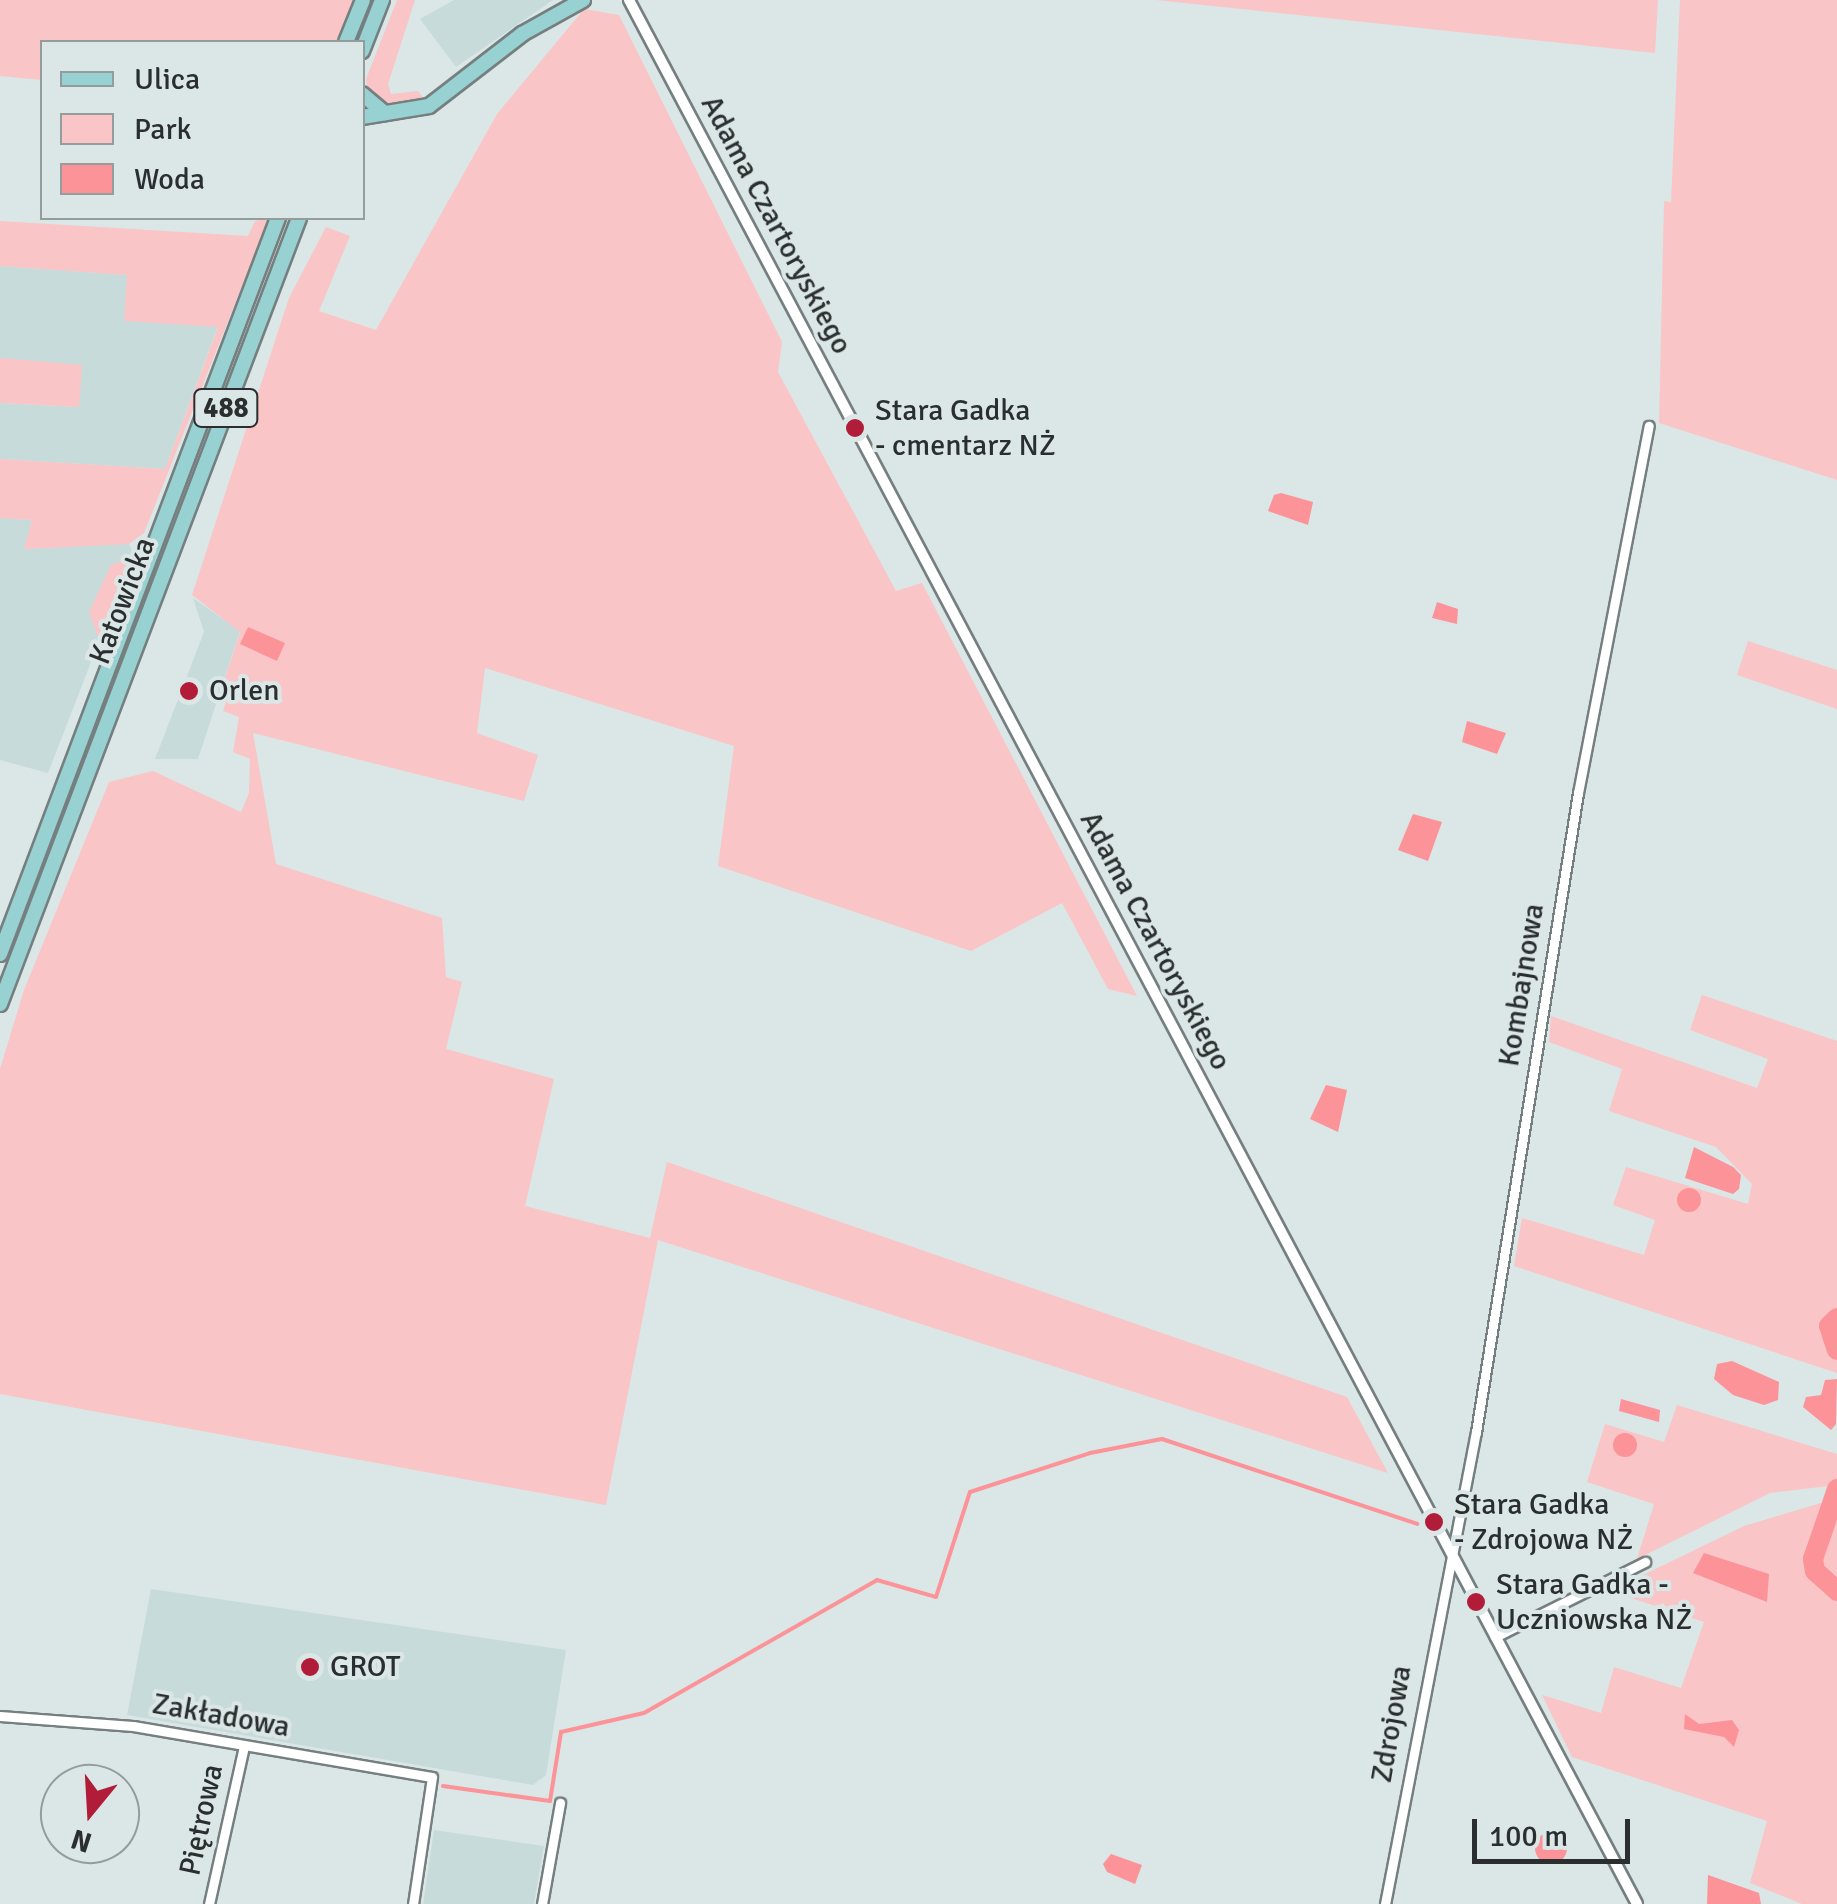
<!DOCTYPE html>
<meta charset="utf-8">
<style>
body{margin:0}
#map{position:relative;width:1837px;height:1904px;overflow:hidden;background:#dbe6e6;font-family:Signika,sans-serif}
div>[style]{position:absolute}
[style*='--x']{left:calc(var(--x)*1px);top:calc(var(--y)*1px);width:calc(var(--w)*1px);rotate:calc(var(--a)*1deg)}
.built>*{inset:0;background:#c8dbdb}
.green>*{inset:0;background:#fac5c6}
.water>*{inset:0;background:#fc9398}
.round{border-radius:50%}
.stream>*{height:4px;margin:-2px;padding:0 2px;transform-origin:2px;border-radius:2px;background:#fc9398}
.river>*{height:20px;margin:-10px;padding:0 10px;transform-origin:10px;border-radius:10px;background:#fc9398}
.roads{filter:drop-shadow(2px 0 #767f7f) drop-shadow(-2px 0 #767f7f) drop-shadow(0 2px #767f7f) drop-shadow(0 -2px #767f7f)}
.minor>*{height:9px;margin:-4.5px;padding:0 4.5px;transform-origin:4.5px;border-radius:4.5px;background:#fff}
.tertiary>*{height:10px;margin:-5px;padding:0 5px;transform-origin:5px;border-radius:5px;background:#fff}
.primary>*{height:14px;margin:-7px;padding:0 7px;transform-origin:7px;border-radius:7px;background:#97d1d2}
.dots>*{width:28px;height:28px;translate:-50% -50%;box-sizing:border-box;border:5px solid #dbe6e6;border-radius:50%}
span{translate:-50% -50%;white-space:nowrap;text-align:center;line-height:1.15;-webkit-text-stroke:8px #dbe6e6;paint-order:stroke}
.shield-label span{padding:2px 8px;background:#dbe6e6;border:2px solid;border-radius:8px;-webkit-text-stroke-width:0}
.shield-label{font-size:28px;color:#2a2e2e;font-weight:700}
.street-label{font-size:30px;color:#2a2e2e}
.poi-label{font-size:30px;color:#2a2e2e}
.left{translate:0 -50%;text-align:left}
.legend{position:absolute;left:40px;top:40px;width:325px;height:180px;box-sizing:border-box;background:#dbe6e6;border:2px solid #949c9c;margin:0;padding:12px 18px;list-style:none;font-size:30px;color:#2a2e2e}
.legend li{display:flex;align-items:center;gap:20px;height:50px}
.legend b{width:50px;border:2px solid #949c9c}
.north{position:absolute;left:40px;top:1764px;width:100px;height:100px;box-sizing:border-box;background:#dbe6e6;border:2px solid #949c9c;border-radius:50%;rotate:198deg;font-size:28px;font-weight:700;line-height:40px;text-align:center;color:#2a2e2e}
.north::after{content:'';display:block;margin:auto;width:35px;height:45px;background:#b11d39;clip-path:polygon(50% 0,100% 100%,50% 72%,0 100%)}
.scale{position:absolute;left:1472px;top:1819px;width:158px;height:45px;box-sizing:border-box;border:5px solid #2a2e2e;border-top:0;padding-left:12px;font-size:30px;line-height:35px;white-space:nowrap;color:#2a2e2e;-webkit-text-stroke:8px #dbe6e6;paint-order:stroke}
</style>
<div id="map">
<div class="built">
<i style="clip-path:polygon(454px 0,553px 0,456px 67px,420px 19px)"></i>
<i style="clip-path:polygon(0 266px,128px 275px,218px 326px,165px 469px,0 459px,0 403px,78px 407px,82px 366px,0 358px)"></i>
<i style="clip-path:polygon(0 518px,32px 520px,24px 549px,129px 543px,133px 554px,48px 773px,0 760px)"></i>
<i style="clip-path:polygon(193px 598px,240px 631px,198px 759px,155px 759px,204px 632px)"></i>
<i style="clip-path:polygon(151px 1589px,566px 1650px,546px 1775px,533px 1785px,127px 1715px)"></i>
<i style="clip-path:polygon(434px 1830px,544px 1846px,534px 1904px,423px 1904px)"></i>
</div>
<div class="green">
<i style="clip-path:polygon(0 0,353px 0,336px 42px,42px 42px,42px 80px,0 76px)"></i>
<i style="clip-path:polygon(397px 0,415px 0,388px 84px,391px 94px,418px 91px,425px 100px,389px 107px,368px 94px,366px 79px)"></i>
<i style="clip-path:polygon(1156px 0,1658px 0,1655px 53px)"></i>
<i style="clip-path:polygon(1680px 0,1837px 0,1837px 480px,1659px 423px,1664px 201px,1671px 202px)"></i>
<i style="clip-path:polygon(584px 9px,619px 15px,782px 342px,778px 372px,896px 591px,922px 583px,1137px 996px,1108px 989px,1062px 903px,971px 951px,718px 866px,734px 746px,485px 668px,477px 733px,538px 755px,524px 801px,253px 733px,276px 864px,442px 918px,446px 977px,462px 982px,446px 1049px,554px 1079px,525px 1206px,650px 1238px,667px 1162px,1347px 1397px,1388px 1473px,658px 1240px,606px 1505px,0 1394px,0 1069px,24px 990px,109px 782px,153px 771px,241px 812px,249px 793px,250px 759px,233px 752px,239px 717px,223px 711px,230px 689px,223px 684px,240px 632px,192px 595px,289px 298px,326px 227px,350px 236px,319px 311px,376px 330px,497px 114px)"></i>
<i style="clip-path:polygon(269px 218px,144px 533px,129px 544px,24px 549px,32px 520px,0 518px,0 459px,165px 469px,218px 327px,124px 321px,127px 275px,0 266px,0 221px,248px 236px,255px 221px)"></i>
<i style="clip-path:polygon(0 358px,82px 365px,79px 407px,0 403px)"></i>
<i style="clip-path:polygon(143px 551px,105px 655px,89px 612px,111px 565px)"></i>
<i style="clip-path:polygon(1748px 641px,1837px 670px,1837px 709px,1737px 675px)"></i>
<i style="clip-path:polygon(1702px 995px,1837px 1041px,1837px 1373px,1514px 1266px,1522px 1218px,1644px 1255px,1655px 1220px,1613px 1205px,1626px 1167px,1748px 1204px,1752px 1184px,1716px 1147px,1609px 1111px,1622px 1069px,1549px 1042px,1551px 1016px,1757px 1088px,1768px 1059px,1690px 1030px)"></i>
<i style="clip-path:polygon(1677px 1405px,1837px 1454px,1837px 1485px,1770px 1493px,1637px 1559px,1654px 1504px,1587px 1482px,1605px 1424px,1664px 1442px)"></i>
<i style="clip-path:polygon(1821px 1503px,1837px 1503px,1837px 1904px,1802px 1904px,1750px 1883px,1767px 1821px,1572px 1757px,1542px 1695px,1601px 1713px,1614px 1667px,1681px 1688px,1704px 1622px,1610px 1591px,1744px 1526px)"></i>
</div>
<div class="water">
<i style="clip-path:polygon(1281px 493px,1313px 502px,1308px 525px,1268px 511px,1274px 495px)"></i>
<i style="clip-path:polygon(1437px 602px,1458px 609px,1457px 624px,1432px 618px)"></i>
<i style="clip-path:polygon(248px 627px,285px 643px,277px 661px,240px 644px)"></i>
<i style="clip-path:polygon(1467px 721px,1506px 733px,1497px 754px,1462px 742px)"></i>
<i style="clip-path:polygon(1413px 814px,1442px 822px,1428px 861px,1398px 850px)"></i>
<i style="clip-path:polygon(1326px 1085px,1347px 1090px,1338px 1132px,1310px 1119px)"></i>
<i style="clip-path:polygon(1694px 1147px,1733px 1167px,1741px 1175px,1739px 1189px,1733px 1194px,1685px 1178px)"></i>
<i class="round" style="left:1677px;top:1188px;width:24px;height:24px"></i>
<i style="clip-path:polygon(1732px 1361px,1779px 1382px,1778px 1400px,1764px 1405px,1733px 1395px,1714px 1379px,1717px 1364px)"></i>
<i style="clip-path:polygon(1837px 1379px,1836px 1424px,1831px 1430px,1803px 1407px,1806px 1397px,1821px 1395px,1825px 1380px)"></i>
<i style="clip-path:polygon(1621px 1399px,1660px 1410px,1659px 1422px,1619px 1411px)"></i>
<i class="round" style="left:1613px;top:1433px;width:24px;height:24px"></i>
<i style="clip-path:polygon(1704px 1553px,1769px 1574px,1767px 1602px,1693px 1573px)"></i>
<i style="clip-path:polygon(1685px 1714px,1699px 1724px,1732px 1720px,1739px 1730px,1734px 1747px,1724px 1737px,1684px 1729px)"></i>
<i class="round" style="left:1535px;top:1832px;width:32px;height:32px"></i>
<i style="clip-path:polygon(1111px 1854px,1142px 1865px,1135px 1884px,1107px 1872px,1103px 1864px)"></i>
<i style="clip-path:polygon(1708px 1875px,1759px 1893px,1761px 1904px,1707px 1904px)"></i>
</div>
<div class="stream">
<i style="--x:443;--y:1786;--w:108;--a:8"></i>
<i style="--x:550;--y:1801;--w:70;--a:-80.9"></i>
<i style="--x:561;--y:1732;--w:85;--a:-12.9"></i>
<i style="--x:644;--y:1713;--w:268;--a:-29.7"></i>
<i style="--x:877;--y:1580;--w:61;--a:16.1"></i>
<i style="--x:936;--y:1597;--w:110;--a:-72.1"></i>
<i style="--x:970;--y:1492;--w:126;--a:-18"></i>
<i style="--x:1090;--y:1453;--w:73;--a:-11"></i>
<i style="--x:1162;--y:1439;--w:269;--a:18.4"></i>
</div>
<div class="river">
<i style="--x:1837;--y:1318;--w:11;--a:135"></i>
<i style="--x:1829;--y:1326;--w:25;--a:72"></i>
<i style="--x:1837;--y:1489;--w:74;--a:108.9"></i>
<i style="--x:1813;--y:1559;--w:12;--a:81"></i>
<i style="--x:1815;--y:1571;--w:30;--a:42"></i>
</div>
<div class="roads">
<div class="minor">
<i style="--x:1495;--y:1637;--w:168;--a:-26.6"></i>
<i style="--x:0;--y:1716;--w:133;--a:4.3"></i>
<i style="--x:133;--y:1726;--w:303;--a:9.7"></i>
<i style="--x:432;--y:1777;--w:128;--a:98.5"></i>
<i style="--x:209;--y:1904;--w:162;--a:-77.5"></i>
<i style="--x:542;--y:1904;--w:103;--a:-79.9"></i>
<i style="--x:1385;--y:1904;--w:481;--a:-79.1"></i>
<i style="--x:1476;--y:1432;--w:647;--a:-80.93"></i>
<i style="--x:1578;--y:793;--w:374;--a:-79.1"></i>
</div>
<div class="tertiary">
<i style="--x:629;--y:0;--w:2154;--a:62.1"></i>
</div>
<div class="primary">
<i style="--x:346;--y:42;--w:45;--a:-68"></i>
<i style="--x:362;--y:51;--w:55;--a:-68.6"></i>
<i style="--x:362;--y:94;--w:30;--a:40"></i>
<i style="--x:362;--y:117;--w:68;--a:-9.3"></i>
<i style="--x:429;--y:106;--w:118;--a:-37.7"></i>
<i style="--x:522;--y:34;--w:70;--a:-29.1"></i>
<i style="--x:0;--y:954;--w:787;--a:-69.31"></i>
<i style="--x:0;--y:1004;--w:841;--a:-69.17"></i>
</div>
</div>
<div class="dots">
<i style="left:855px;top:428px;background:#b11d39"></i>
<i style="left:189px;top:691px;background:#b11d39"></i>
<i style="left:1434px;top:1522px;background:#b11d39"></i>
<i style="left:1476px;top:1602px;background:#b11d39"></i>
<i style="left:310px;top:1667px;background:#b11d39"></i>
</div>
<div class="shield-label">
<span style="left:226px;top:408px">488</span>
</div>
<div class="street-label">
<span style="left:776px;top:225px;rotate:62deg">Adama Czartoryskiego</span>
<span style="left:123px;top:601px;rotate:-69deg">Katowicka</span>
<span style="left:1155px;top:941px;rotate:62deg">Adama Czartoryskiego</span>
<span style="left:1522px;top:985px;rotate:-81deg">Kombajnowa</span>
<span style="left:221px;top:1716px;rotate:10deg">Zakładowa</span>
<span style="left:1392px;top:1724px;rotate:-80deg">Zdrojowa</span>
<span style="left:202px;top:1820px;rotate:-78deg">Piętrowa</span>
</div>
<div class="poi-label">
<span class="left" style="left:875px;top:428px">Stara Gadka<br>- cmentarz NŻ</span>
<span class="left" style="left:209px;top:691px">Orlen</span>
<span class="left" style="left:1454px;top:1522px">Stara Gadka<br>- Zdrojowa NŻ</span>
<span class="left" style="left:1496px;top:1602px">Stara Gadka -<br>Uczniowska NŻ</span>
<span class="left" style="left:330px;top:1667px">GROT</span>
</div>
<ul class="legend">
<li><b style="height:12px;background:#97d1d2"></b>Ulica</li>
<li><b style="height:28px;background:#fac5c6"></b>Park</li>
<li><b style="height:28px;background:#fc9398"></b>Woda</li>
</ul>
<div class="north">N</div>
<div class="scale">100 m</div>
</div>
